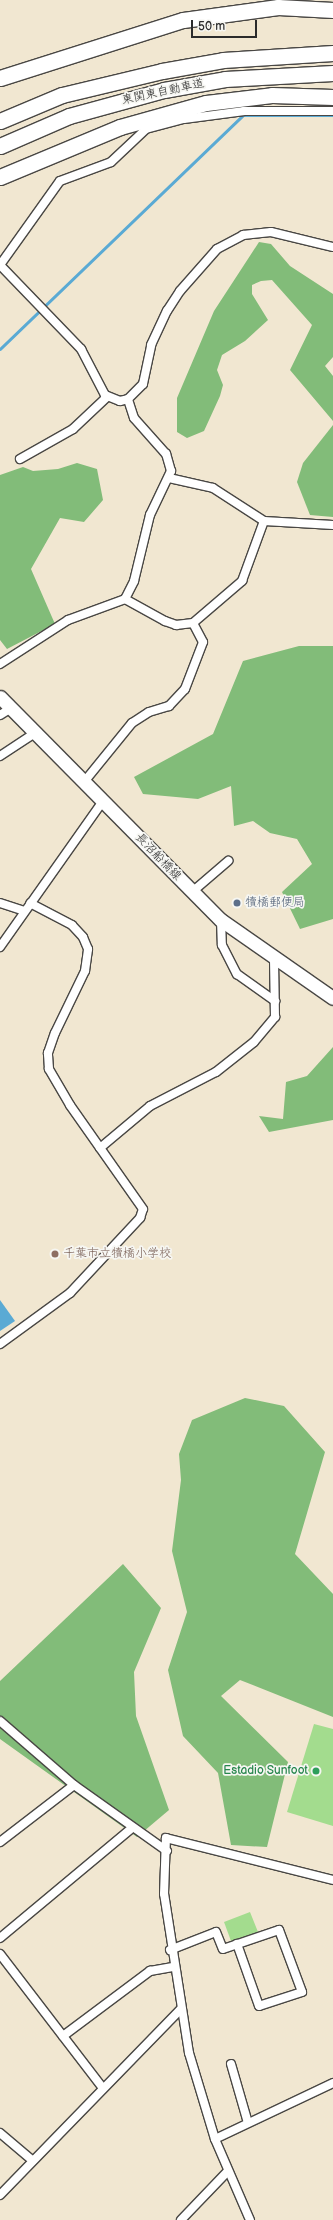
<!DOCTYPE html>
<meta charset="utf-8">
<style>
body{margin:0}
#map{position:relative;width:333px;height:2220px;overflow:hidden;background:#f1e7d1;font-family:"Balsamiq Sans","Klee One",sans-serif}
div>[style]{position:absolute}
[style*='--x']{left:calc(var(--x)*1px);top:calc(var(--y)*1px);width:calc(var(--w)*1px);rotate:calc(var(--a)*1deg)}
.green>*{inset:0;background:#a3dc8e}
.forest>*{inset:0;background:#82bc79}
.water>*{inset:0;background:#5aaad4}
.stream>*{height:2.5px;margin:-1.25px;padding:0 1.25px;transform-origin:1.25px;border-radius:1.25px;background:#5aaad4}
.roads{filter:drop-shadow(1px 0 #494744) drop-shadow(-1px 0 #494744) drop-shadow(0 1px #494744) drop-shadow(0 -1px #494744)}
.minor>*{height:8px;margin:-4px;padding:0 4px;transform-origin:4px;border-radius:4px;background:#fff}
.primary>*{height:13px;margin:-6.5px;padding:0 6.5px;transform-origin:6.5px;border-radius:6.5px;background:#fff}
.motorway>*{height:15px;margin:-7.5px;padding:0 7.5px;transform-origin:7.5px;border-radius:7.5px;background:#fff}
.dots>*{width:11px;height:11px;translate:-50% -50%;box-sizing:border-box;border:2px solid #f6f6f2;border-radius:50%}
span{translate:-50% -50%;white-space:nowrap;text-align:center;line-height:1.15;-webkit-text-stroke:3.5px #f6f6f2;paint-order:stroke}
.street-label{font-size:12px;color:#2b2b2b}
.service-label{font-size:12px;color:#4e5e75}
.left{translate:0 -50%;text-align:left}
.education-label{font-size:12px;color:#785e54}
.leisure-label{font-size:12px;color:#27864d}
.right{translate:-100% -50%;text-align:right}
.scale{position:absolute;left:191px;top:20px;width:66px;height:18px;box-sizing:border-box;border:2px solid #2b2b2b;border-top:0;padding-left:5px;font-size:12px;line-height:14px;white-space:nowrap;color:#2b2b2b;-webkit-text-stroke:3px #f6f6f2;paint-order:stroke}
</style>
<div id="map">
<div class="green">
<i style="clip-path:polygon(314px 1724px,333px 1729px,333px 1826px,287px 1812px)"></i>
<i style="clip-path:polygon(250px 1912px,258px 1932px,231px 1941px,224px 1922px)"></i>
</div>
<div class="forest">
<i style="clip-path:polygon(259px 242px,271px 244px,290px 266px,333px 294px,333px 357px,325px 366px,333px 376px,333px 421px,290px 370px,312px 325px,272px 280px,261px 281px,252px 285px,252px 294px,268px 320px,245px 341px,222px 355px,217px 370px,223px 385px,220px 396px,204px 431px,187px 438px,177px 432px,177px 398px,214px 311px)"></i>
<i style="clip-path:polygon(333px 425px,333px 517px,310px 515px,297px 482px,303px 463px)"></i>
<i style="clip-path:polygon(77px 463px,97px 469px,103px 500px,84px 522px,60px 518px,31px 569px,55px 624px,7px 649px,0 640px,0 475px,23px 467px,33px 471px,58px 469px)"></i>
<i style="clip-path:polygon(299px 646px,333px 646px,333px 919px,300px 929px,282px 892px,312px 864px,297px 839px,270px 833px,253px 821px,234px 826px,231px 786px,198px 799px,143px 794px,134px 777px,213px 734px,243px 661px)"></i>
<i style="clip-path:polygon(333px 1047px,333px 1120px,269px 1132px,259px 1116px,283px 1119px,286px 1082px,307px 1076px)"></i>
<i style="clip-path:polygon(245px 1398px,284px 1406px,325px 1452px,295px 1554px,333px 1594px,333px 1717px,240px 1680px,221px 1696px,288px 1762px,267px 1847px,231px 1845px,218px 1773px,183px 1736px,168px 1670px,187px 1612px,172px 1551px,181px 1480px,179px 1454px,192px 1420px)"></i>
<i style="clip-path:polygon(123px 1564px,161px 1608px,134px 1672px,136px 1716px,169px 1810px,137px 1837px,0 1739px,0 1681px)"></i>
</div>
<div class="water">
<i style="clip-path:polygon(0 1300px,15px 1321px,0 1331px)"></i>
</div>
<div class="stream">
<i style="--x:0;--y:349;--w:336;--a:-43.9"></i>
<i style="--x:242;--y:116;--w:91;--a:0"></i>
</div>
<div class="roads">
<div class="minor">
<i style="--x:0;--y:265;--w:117;--a:46"></i>
<i style="--x:81;--y:349;--w:52;--a:62.4"></i>
<i style="--x:105;--y:395;--w:16;--a:22"></i>
<i style="--x:120;--y:401;--w:8;--a:-14"></i>
<i style="--x:128;--y:399;--w:21;--a:-45"></i>
<i style="--x:143;--y:384;--w:40;--a:-78"></i>
<i style="--x:151;--y:345;--w:38;--a:-65"></i>
<i style="--x:167;--y:311;--w:24;--a:-57"></i>
<i style="--x:180;--y:291;--w:56;--a:-48.6"></i>
<i style="--x:217;--y:249;--w:30;--a:-28"></i>
<i style="--x:243;--y:235;--w:28;--a:-6"></i>
<i style="--x:271;--y:232;--w:64;--a:13.6"></i>
<i style="--x:0;--y:265;--w:103;--a:-54.5"></i>
<i style="--x:60;--y:181;--w:54;--a:-20.4"></i>
<i style="--x:111;--y:162;--w:48;--a:-43.3"></i>
<i style="--x:146;--y:129;--w:39;--a:-15"></i>
<i style="--x:184;--y:119;--w:61;--a:-7.6"></i>
<i style="--x:244;--y:111;--w:89;--a:0"></i>
<i style="--x:20;--y:459;--w:61;--a:-29.5"></i>
<i style="--x:73;--y:429;--w:47;--a:-43.3"></i>
<i style="--x:169;--y:478;--w:45;--a:12.8"></i>
<i style="--x:213;--y:488;--w:61;--a:32.9"></i>
<i style="--x:125;--y:599;--w:20;--a:-63"></i>
<i style="--x:134;--y:581;--w:68;--a:-76.4"></i>
<i style="--x:150;--y:515;--w:49;--a:-64.5"></i>
<i style="--x:171;--y:471;--w:18;--a:-106"></i>
<i style="--x:166;--y:454;--w:48;--a:-131.6"></i>
<i style="--x:134;--y:418;--w:20;--a:-108"></i>
<i style="--x:0;--y:664;--w:81;--a:-32.9"></i>
<i style="--x:68;--y:620;--w:61;--a:-20.2"></i>
<i style="--x:125;--y:599;--w:46;--a:28.8"></i>
<i style="--x:165;--y:621;--w:12;--a:20"></i>
<i style="--x:176;--y:625;--w:17;--a:-7"></i>
<i style="--x:193;--y:623;--w:65;--a:-40.6"></i>
<i style="--x:242;--y:581;--w:64;--a:-69.9"></i>
<i style="--x:264;--y:521;--w:69;--a:3.3"></i>
<i style="--x:0;--y:715;--w:13;--a:-32"></i>
<i style="--x:0;--y:756;--w:42;--a:-33.3"></i>
<i style="--x:84;--y:782;--w:76;--a:-50.9"></i>
<i style="--x:132;--y:723;--w:20;--a:-33"></i>
<i style="--x:149;--y:712;--w:21;--a:-17"></i>
<i style="--x:169;--y:706;--w:23;--a:-47"></i>
<i style="--x:185;--y:689;--w:50;--a:-69"></i>
<i style="--x:203;--y:642;--w:21;--a:-118"></i>
<i style="--x:192;--y:892;--w:48;--a:-40.7"></i>
<i style="--x:0;--y:903;--w:25;--a:18"></i>
<i style="--x:221;--y:920;--w:25;--a:88"></i>
<i style="--x:222;--y:945;--w:33;--a:63"></i>
<i style="--x:237;--y:974;--w:47;--a:35.4"></i>
<i style="--x:0;--y:947;--w:179;--a:-54.8"></i>
<i style="--x:100;--y:1148;--w:65;--a:-40"></i>
<i style="--x:150;--y:1106;--w:74;--a:-27.3"></i>
<i style="--x:216;--y:1072;--w:48;--a:-38.3"></i>
<i style="--x:254;--y:1042;--w:33;--a:-50"></i>
<i style="--x:275;--y:1017;--w:58;--a:-91"></i>
<i style="--x:0;--y:1344;--w:87;--a:-36.1"></i>
<i style="--x:70;--y:1293;--w:103;--a:-47"></i>
<i style="--x:140;--y:1218;--w:9;--a:-72"></i>
<i style="--x:143;--y:1209;--w:127;--a:-125.1"></i>
<i style="--x:70;--y:1105;--w:42;--a:-120.3"></i>
<i style="--x:49;--y:1069;--w:16;--a:-94"></i>
<i style="--x:48;--y:1053;--w:21;--a:-71"></i>
<i style="--x:55;--y:1033;--w:69;--a:-64.2"></i>
<i style="--x:85;--y:971;--w:22;--a:-82"></i>
<i style="--x:88;--y:949;--w:13;--a:-113"></i>
<i style="--x:83;--y:937;--w:16;--a:-133"></i>
<i style="--x:72;--y:925;--w:47;--a:-152.4"></i>
<i style="--x:0;--y:1721;--w:98;--a:40.9"></i>
<i style="--x:74;--y:1785;--w:114;--a:35.4"></i>
<i style="--x:0;--y:1842;--w:93;--a:-37.6"></i>
<i style="--x:0;--y:1938;--w:170;--a:-39.8"></i>
<i style="--x:170;--y:1950;--w:49;--a:-21.4"></i>
<i style="--x:216;--y:1932;--w:18;--a:68"></i>
<i style="--x:223;--y:1949;--w:59;--a:-18.7"></i>
<i style="--x:279;--y:1930;--w:66;--a:69.6"></i>
<i style="--x:302;--y:1992;--w:45;--a:162"></i>
<i style="--x:259;--y:2006;--w:66;--a:-109.5"></i>
<i style="--x:0;--y:1954;--w:169;--a:52.5"></i>
<i style="--x:63;--y:2036;--w:109;--a:-36.8"></i>
<i style="--x:150;--y:1971;--w:23;--a:-10"></i>
<i style="--x:231;--y:2064;--w:61;--a:73.9"></i>
<i style="--x:0;--y:2133;--w:43;--a:40.3"></i>
<i style="--x:215;--y:2139;--w:131;--a:-25.4"></i>
<i style="--x:0;--y:2195;--w:260;--a:-45.8"></i>
<i style="--x:181;--y:2220;--w:66;--a:-46.2"></i>
<i style="--x:250;--y:2220;--w:88;--a:-113.4"></i>
<i style="--x:215;--y:2139;--w:90;--a:-106.8"></i>
<i style="--x:189;--y:2053;--w:161;--a:-98.9"></i>
<i style="--x:164;--y:1894;--w:56;--a:-88"></i>
<i style="--x:166;--y:1838;--w:172;--a:14.1"></i>
</div>
<div class="primary">
<i style="--x:0;--y:697;--w:314;--a:45.3"></i>
<i style="--x:221;--y:920;--w:136;--a:34.9"></i>
</div>
<div class="motorway">
<i style="--x:0;--y:78;--w:192;--a:-17.6"></i>
<i style="--x:183;--y:20;--w:96;--a:-7.8"></i>
<i style="--x:278;--y:7;--w:55;--a:3.1"></i>
<i style="--x:0;--y:121;--w:67;--a:-22.8"></i>
<i style="--x:62;--y:95;--w:103;--a:-13.5"></i>
<i style="--x:162;--y:71;--w:62;--a:-10.2"></i>
<i style="--x:223;--y:60;--w:110;--a:-3.6"></i>
<i style="--x:0;--y:146;--w:75;--a:-23.5"></i>
<i style="--x:69;--y:116;--w:98;--a:-15.3"></i>
<i style="--x:164;--y:90;--w:62;--a:-10.2"></i>
<i style="--x:225;--y:79;--w:108;--a:-3.2"></i>
<i style="--x:0;--y:177;--w:130;--a:-22.6"></i>
<i style="--x:120;--y:127;--w:89;--a:-15.6"></i>
<i style="--x:206;--y:103;--w:66;--a:-6.9"></i>
<i style="--x:272;--y:95;--w:61;--a:1.9"></i>
</div>
</div>
<div class="dots">
<i style="left:237px;top:903px;background:#5c6f8a"></i>
<i style="left:55px;top:1254px;background:#8d6e63"></i>
<i style="left:316px;top:1771px;background:#2e9e5b"></i>
</div>
<div class="street-label">
<span style="left:163px;top:92px;rotate:-12deg">東関東自動車道</span>
<span style="left:158px;top:857px;rotate:46deg">長沼船橋線</span>
</div>
<div class="service-label">
<span class="left" style="left:245px;top:903px">犢橋郵便局</span>
</div>
<div class="education-label">
<span class="left" style="left:63px;top:1254px">千葉市立犢橋小学校</span>
</div>
<div class="leisure-label">
<span class="right" style="left:308px;top:1771px">Estadio Sunfoot</span>
</div>
<div class="scale">50 m</div>
</div>
